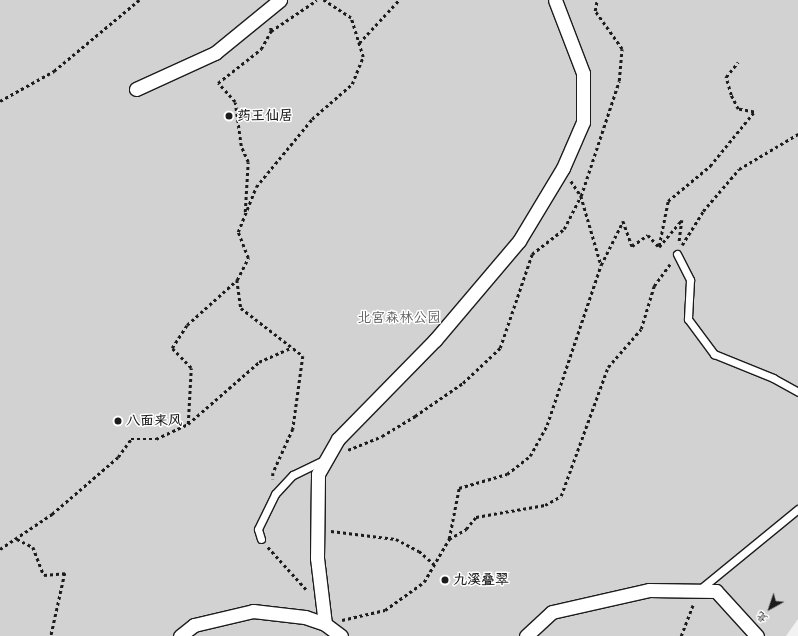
<!DOCTYPE html>
<meta charset="utf-8">
<style>
body{margin:0}
#map{position:relative;width:798px;height:636px;overflow:hidden;background:#f2f2f2;font-family:Mynerve,"LXGW WenKai TC",sans-serif}
div>[style]{position:absolute}
[style*='--x']{left:calc(var(--x)*1px);top:calc(var(--y)*1px);width:calc(var(--w)*1px);rotate:calc(var(--a)*1deg)}
.green>*{inset:0;background:#d2d2d2}
.path>*{height:2.5px;margin-top:-1.25px;transform-origin:0;background:repeating-linear-gradient(90deg,#1c1c1c 0 3px,transparent 0 6px)}
.roads{filter:drop-shadow(1px 0 #1c1c1c) drop-shadow(-1px 0 #1c1c1c) drop-shadow(0 1px #1c1c1c) drop-shadow(0 -1px #1c1c1c)}
.lane>*{height:7px;margin:-3.5px;padding:0 3.5px;transform-origin:3.5px;border-radius:3.5px;background:#fff}
.street>*{height:13px;margin:-6.5px;padding:0 6.5px;transform-origin:6.5px;border-radius:6.5px;background:#fff}
.dots>*{width:11px;height:11px;translate:-50% -50%;box-sizing:border-box;border:2px solid #fff;border-radius:50%}
span{translate:-50% -50%;white-space:nowrap;text-align:center;line-height:1.15;-webkit-text-stroke:3px #fff;paint-order:stroke}
.poi-label{font-size:14px;color:#1c1c1c;font-weight:700}
.left{translate:0 -50%;text-align:left}
.park-label{font-size:14px;color:#5c5c5c}
.north{position:absolute;left:750px;top:588px;width:40px;height:40px;-webkit-text-stroke:3px #fff;paint-order:stroke;rotate:220deg;font-size:11px;font-weight:700;line-height:16px;text-align:center;color:#1c1c1c}
.north::after{content:'';display:block;margin:auto;width:14px;height:18px;background:#1c1c1c;clip-path:polygon(50% 0,100% 100%,50% 72%,0 100%)}
</style>
<div id="map">
<div class="green">
<i style="clip-path:polygon(0 0,798px 0,798px 619px,786px 636px,0 636px)"></i>
</div>
<div class="path">
<i style="--x:271;--y:31;--w:55;--a:-34"></i>
<i style="--x:359;--y:43;--w:59;--a:-47.1"></i>
<i style="--x:0;--y:101;--w:62;--a:-29.1"></i>
<i style="--x:54;--y:71;--w:111;--a:-39.9"></i>
<i style="--x:571;--y:181;--w:18;--a:56"></i>
<i style="--x:581;--y:196;--w:72;--a:73.8"></i>
<i style="--x:601;--y:265;--w:49;--a:-63.4"></i>
<i style="--x:623;--y:221;--w:27;--a:70"></i>
<i style="--x:632;--y:246;--w:19;--a:-35"></i>
<i style="--x:648;--y:235;--w:16;--a:47"></i>
<i style="--x:659;--y:247;--w:35;--a:-50"></i>
<i style="--x:682;--y:220;--w:24;--a:97"></i>
<i style="--x:245;--y:212;--w:50;--a:-86.6"></i>
<i style="--x:248;--y:162;--w:17;--a:-114"></i>
<i style="--x:241;--y:146;--w:44;--a:-97.8"></i>
<i style="--x:235;--y:102;--w:25;--a:-132"></i>
<i style="--x:218;--y:83;--w:55;--a:-38.3"></i>
<i style="--x:261;--y:49;--w:21;--a:-61"></i>
<i style="--x:271;--y:31;--w:5;--a:-101"></i>
<i style="--x:682;--y:245;--w:40;--a:-58"></i>
<i style="--x:703;--y:211;--w:55;--a:-49.4"></i>
<i style="--x:739;--y:169;--w:69;--a:-30.7"></i>
<i style="--x:659;--y:246;--w:46;--a:-78.7"></i>
<i style="--x:668;--y:201;--w:55;--a:-39.8"></i>
<i style="--x:710;--y:166;--w:70;--a:-50.8"></i>
<i style="--x:754;--y:112;--w:16;--a:-169"></i>
<i style="--x:738;--y:109;--w:16;--a:-117"></i>
<i style="--x:731;--y:95;--w:19;--a:-106"></i>
<i style="--x:726;--y:77;--w:19;--a:-51"></i>
<i style="--x:237;--y:280;--w:28;--a:82"></i>
<i style="--x:241;--y:308;--w:78;--a:37.7"></i>
<i style="--x:303;--y:356;--w:74;--a:97.8"></i>
<i style="--x:293;--y:429;--w:48;--a:114.4"></i>
<i style="--x:273;--y:473;--w:6;--a:90"></i>
<i style="--x:188;--y:424;--w:94;--a:-41.1"></i>
<i style="--x:259;--y:362;--w:36;--a:-24"></i>
<i style="--x:348;--y:450;--w:37;--a:-22"></i>
<i style="--x:382;--y:436;--w:39;--a:-31"></i>
<i style="--x:415;--y:416;--w:58;--a:-34.5"></i>
<i style="--x:463;--y:383;--w:51;--a:-43.4"></i>
<i style="--x:500;--y:348;--w:99;--a:-71.2"></i>
<i style="--x:532;--y:254;--w:41;--a:-38"></i>
<i style="--x:564;--y:229;--w:37;--a:-63"></i>
<i style="--x:581;--y:196;--w:121;--a:-71.7"></i>
<i style="--x:619;--y:81;--w:32;--a:-85"></i>
<i style="--x:622;--y:49;--w:47;--a:-125.4"></i>
<i style="--x:595;--y:11;--w:11;--a:-80"></i>
<i style="--x:331;--y:531;--w:65;--a:7"></i>
<i style="--x:396;--y:539;--w:26;--a:28"></i>
<i style="--x:419;--y:551;--w:20;--a:41"></i>
<i style="--x:17;--y:539;--w:18;--a:27"></i>
<i style="--x:33;--y:547;--w:30;--a:69"></i>
<i style="--x:44;--y:575;--w:21;--a:-5"></i>
<i style="--x:65;--y:573;--w:65;--a:102.5"></i>
<i style="--x:449;--y:539;--w:20;--a:-30"></i>
<i style="--x:466;--y:529;--w:16;--a:-50"></i>
<i style="--x:476;--y:517;--w:70;--a:-9.9"></i>
<i style="--x:545;--y:505;--w:18;--a:-29"></i>
<i style="--x:561;--y:496;--w:137;--a:-70"></i>
<i style="--x:608;--y:367;--w:50;--a:-49"></i>
<i style="--x:641;--y:329;--w:45;--a:-73.2"></i>
<i style="--x:654;--y:286;--w:27;--a:-54"></i>
<i style="--x:268;--y:547;--w:57;--a:47.9"></i>
<i style="--x:0;--y:549;--w:63;--a:-33.9"></i>
<i style="--x:52;--y:514;--w:87;--a:-40.8"></i>
<i style="--x:118;--y:457;--w:22;--a:-54"></i>
<i style="--x:131;--y:439;--w:25;--a:0"></i>
<i style="--x:156;--y:439;--w:35;--a:-25"></i>
<i style="--x:188;--y:424;--w:56;--a:-86.9"></i>
<i style="--x:191;--y:368;--w:28;--a:-134"></i>
<i style="--x:172;--y:348;--w:27;--a:-57"></i>
<i style="--x:187;--y:325;--w:67;--a:-42"></i>
<i style="--x:237;--y:280;--w:25;--a:-63"></i>
<i style="--x:248;--y:258;--w:28;--a:-111"></i>
<i style="--x:238;--y:232;--w:48;--a:-68.2"></i>
<i style="--x:256;--y:187;--w:88;--a:-50.5"></i>
<i style="--x:312;--y:119;--w:53;--a:-41.2"></i>
<i style="--x:352;--y:84;--w:29;--a:-68"></i>
<i style="--x:363;--y:57;--w:41;--a:-107.1"></i>
<i style="--x:351;--y:18;--w:33;--a:-147"></i>
<i style="--x:342;--y:620;--w:44;--a:-13.1"></i>
<i style="--x:385;--y:610;--w:48;--a:-35.7"></i>
<i style="--x:424;--y:582;--w:50;--a:-59.8"></i>
<i style="--x:449;--y:539;--w:52;--a:-78.9"></i>
<i style="--x:459;--y:488;--w:50;--a:-16.3"></i>
<i style="--x:507;--y:474;--w:29;--a:-38"></i>
<i style="--x:530;--y:456;--w:35;--a:-61"></i>
<i style="--x:547;--y:425;--w:169;--a:-71.4"></i>
<i style="--x:681;--y:636;--w:33;--a:-69"></i>
</div>
<div class="roads">
<div class="lane">
<i style="--x:677;--y:254;--w:29;--a:63"></i>
<i style="--x:690;--y:280;--w:39;--a:93"></i>
<i style="--x:688;--y:319;--w:44;--a:53.4"></i>
<i style="--x:714;--y:354;--w:64;--a:22.1"></i>
<i style="--x:773;--y:378;--w:29;--a:29"></i>
<i style="--x:261;--y:539;--w:10;--a:-107"></i>
<i style="--x:258;--y:529;--w:39;--a:-64"></i>
<i style="--x:275;--y:494;--w:26;--a:-47"></i>
<i style="--x:293;--y:475;--w:34;--a:-26"></i>
<i style="--x:699;--y:590;--w:128;--a:-39.3"></i>
</div>
<div class="street">
<i style="--x:136;--y:89;--w:87;--a:-24.5"></i>
<i style="--x:215;--y:53;--w:84;--a:-39.2"></i>
<i style="--x:325;--y:624;--w:66;--a:-96.9"></i>
<i style="--x:317;--y:558;--w:84;--a:-89.3"></i>
<i style="--x:318;--y:474;--w:40;--a:-60.3"></i>
<i style="--x:338;--y:439;--w:139;--a:-45.6"></i>
<i style="--x:435;--y:340;--w:130;--a:-49.7"></i>
<i style="--x:519;--y:241;--w:85;--a:-58.9"></i>
<i style="--x:563;--y:168;--w:50;--a:-66.5"></i>
<i style="--x:583;--y:122;--w:49;--a:-90"></i>
<i style="--x:583;--y:73;--w:78;--a:-111"></i>
<i style="--x:180;--y:636;--w:18;--a:-38"></i>
<i style="--x:194;--y:625;--w:61;--a:-13.3"></i>
<i style="--x:253;--y:611;--w:52;--a:6.6"></i>
<i style="--x:305;--y:617;--w:21;--a:19"></i>
<i style="--x:325;--y:624;--w:20;--a:37"></i>
<i style="--x:526;--y:636;--w:35;--a:-43"></i>
<i style="--x:552;--y:612;--w:99;--a:-12.8"></i>
<i style="--x:649;--y:590;--w:67;--a:0.9"></i>
<i style="--x:716;--y:591;--w:61;--a:47.7"></i>
</div>
</div>
<div class="dots">
<i style="left:229px;top:116px;background:#1c1c1c"></i>
<i style="left:118px;top:421px;background:#1c1c1c"></i>
<i style="left:445px;top:580px;background:#1c1c1c"></i>
</div>
<div class="poi-label">
<span class="left" style="left:237px;top:116px">药王仙居</span>
<span class="left" style="left:126px;top:421px">八面来风</span>
<span class="left" style="left:453px;top:580px">九溪叠翠</span>
</div>
<div class="park-label">
<span style="left:399px;top:318px">北宫森林公园</span>
</div>
<div class="north">北</div>
</div>
